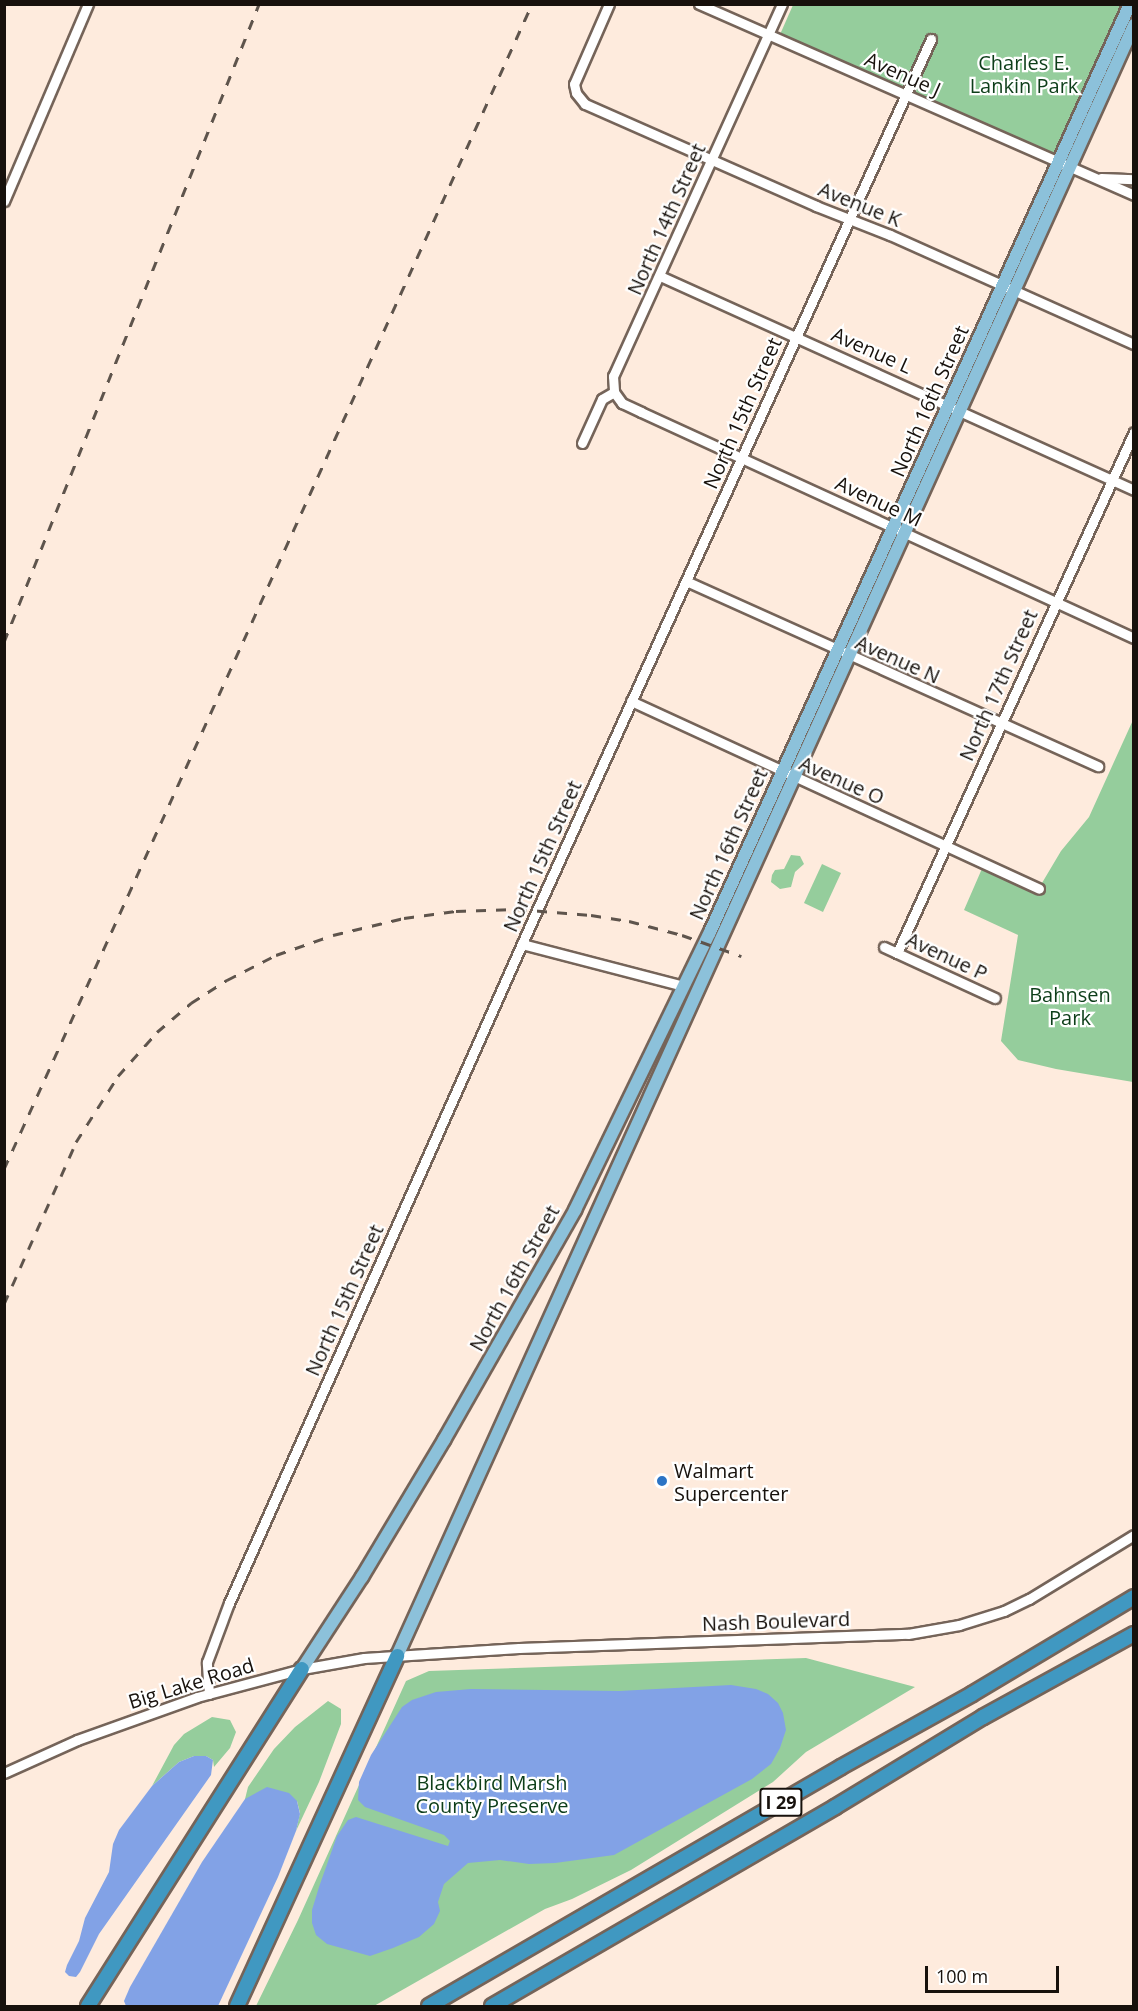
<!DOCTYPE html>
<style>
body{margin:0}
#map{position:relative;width:1138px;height:2011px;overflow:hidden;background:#feebdd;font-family:"Open Sans",sans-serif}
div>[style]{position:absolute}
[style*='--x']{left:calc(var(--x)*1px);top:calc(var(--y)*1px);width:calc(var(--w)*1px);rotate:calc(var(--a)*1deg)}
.green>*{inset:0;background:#95cd9c}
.water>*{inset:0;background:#82a2e6}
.roads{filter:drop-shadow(2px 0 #756459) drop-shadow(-2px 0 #756459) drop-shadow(0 2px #756459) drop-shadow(0 -2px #756459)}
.minor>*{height:9px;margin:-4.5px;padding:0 4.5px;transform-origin:4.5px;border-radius:4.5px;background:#fff}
.major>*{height:12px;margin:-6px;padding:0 6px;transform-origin:6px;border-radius:6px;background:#8cc1da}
.highway>*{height:14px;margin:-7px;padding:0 7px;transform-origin:7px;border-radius:7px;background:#4098c1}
.rail>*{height:3px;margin-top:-1.5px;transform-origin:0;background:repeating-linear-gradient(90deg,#5e544c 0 10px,transparent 0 20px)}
.dots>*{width:16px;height:16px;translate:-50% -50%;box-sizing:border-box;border:3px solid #fff;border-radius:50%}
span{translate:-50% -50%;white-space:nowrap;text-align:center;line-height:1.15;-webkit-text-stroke:4.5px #fff;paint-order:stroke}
.shield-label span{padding:2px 4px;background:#fff;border:2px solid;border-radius:4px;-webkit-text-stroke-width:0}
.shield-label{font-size:18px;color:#17110c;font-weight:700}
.park-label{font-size:20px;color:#0d3e19}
.street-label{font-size:20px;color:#17110c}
.poi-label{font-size:20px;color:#17110c}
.left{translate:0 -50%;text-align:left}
.frame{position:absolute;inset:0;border:6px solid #17110c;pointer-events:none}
.scale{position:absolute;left:925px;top:1966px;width:134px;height:27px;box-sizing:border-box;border:3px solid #17110c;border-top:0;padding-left:8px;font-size:18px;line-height:21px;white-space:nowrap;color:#17110c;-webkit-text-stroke:4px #fff;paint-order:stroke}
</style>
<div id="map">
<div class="green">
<i style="clip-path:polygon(793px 5px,1128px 5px,1059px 162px,778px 39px)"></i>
<i style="clip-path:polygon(1133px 720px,1133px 1082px,1056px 1069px,1018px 1060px,1001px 1041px,1018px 935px,964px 910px,984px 864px,1039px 888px,1061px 851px,1089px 817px)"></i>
<i style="clip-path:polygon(791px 855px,800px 856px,804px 864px,795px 872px,791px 887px,780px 889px,771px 882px,772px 875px,775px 870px,784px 869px)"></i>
<i style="clip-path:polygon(822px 864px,841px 873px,823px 912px,804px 903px)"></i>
<i style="clip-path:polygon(806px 1658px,915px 1687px,806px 1752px,773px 1782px,631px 1870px,572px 1899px,545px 1909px,374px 2006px,256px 2006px,298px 1920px,406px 1681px,429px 1671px)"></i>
<i style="clip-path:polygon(328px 1701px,341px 1709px,341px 1724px,319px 1782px,296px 1831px,300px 1813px,297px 1801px,245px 1799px,248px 1787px,274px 1749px,295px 1727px)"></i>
<i style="clip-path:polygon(212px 1717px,230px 1720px,236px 1732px,230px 1748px,214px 1767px,213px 1760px,206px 1756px,194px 1756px,179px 1762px,152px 1786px,174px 1745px,184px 1734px)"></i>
</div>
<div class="water">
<i style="clip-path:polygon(731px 1685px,756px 1689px,768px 1694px,778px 1703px,783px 1713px,786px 1730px,780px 1748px,771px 1764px,752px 1779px,614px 1855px,555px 1863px,529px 1864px,500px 1860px,468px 1863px,444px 1884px,438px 1902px,440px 1911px,434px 1924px,419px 1937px,393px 1948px,370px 1956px,327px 1944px,316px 1935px,312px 1923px,312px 1910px,319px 1887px,337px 1836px,348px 1820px,356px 1817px,448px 1846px,450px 1841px,444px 1835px,365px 1807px,358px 1800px,359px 1782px,371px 1755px,402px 1707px,412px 1700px,436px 1692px,471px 1689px,619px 1691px)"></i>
<i style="clip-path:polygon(194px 1756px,206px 1756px,213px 1760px,211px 1775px,99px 1934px,80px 1972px,76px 1977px,69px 1976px,65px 1972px,67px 1965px,79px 1941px,85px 1918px,109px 1872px,113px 1844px,119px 1830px,152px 1786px,179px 1762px)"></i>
<i style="clip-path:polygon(267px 1787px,289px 1793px,297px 1801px,300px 1814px,296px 1831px,278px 1877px,218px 2006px,126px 2006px,124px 2001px,130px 1987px,202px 1862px,245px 1799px)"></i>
</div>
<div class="roads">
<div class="minor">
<i style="--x:609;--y:4;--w:87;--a:113.6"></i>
<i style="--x:574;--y:84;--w:9;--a:77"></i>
<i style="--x:576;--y:93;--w:14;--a:51"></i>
<i style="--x:585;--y:104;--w:253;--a:23.8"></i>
<i style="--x:816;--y:206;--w:79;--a:21.4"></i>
<i style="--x:890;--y:235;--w:267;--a:24.1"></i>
<i style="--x:699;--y:4;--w:475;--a:23.7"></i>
<i style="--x:782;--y:4;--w:409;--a:114.4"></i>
<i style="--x:613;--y:376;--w:16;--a:86"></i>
<i style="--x:614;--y:392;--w:14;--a:54"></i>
<i style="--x:622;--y:403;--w:21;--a:25"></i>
<i style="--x:641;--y:412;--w:542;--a:24.63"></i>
<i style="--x:1101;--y:178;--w:33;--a:2"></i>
<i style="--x:4;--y:201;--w:214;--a:-66.9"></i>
<i style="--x:660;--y:276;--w:520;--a:24.3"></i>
<i style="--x:582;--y:443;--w:48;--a:-65.6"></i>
<i style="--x:602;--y:399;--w:14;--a:-30"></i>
<i style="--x:686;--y:581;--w:452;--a:24.2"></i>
<i style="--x:631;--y:701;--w:449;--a:24.7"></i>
<i style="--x:522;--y:944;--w:166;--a:14.6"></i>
<i style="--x:884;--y:947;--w:122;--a:24.7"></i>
<i style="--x:897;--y:953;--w:572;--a:-65.54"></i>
<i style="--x:209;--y:1694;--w:32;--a:-94"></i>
<i style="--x:207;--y:1662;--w:63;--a:-69.6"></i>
<i style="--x:229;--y:1603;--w:758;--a:-66.04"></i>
<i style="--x:537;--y:910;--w:956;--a:-65.66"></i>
<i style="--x:4;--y:1773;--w:80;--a:-24.3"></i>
<i style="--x:77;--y:1740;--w:127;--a:-19.7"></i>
<i style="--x:197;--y:1697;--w:109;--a:-14.9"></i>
<i style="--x:302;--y:1669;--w:63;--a:-10.1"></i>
<i style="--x:364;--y:1658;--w:155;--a:-3.7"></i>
<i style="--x:519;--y:1648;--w:389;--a:-2.1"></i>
<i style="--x:908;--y:1634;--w:52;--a:-10"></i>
<i style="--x:959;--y:1625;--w:47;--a:-17.3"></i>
<i style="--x:1004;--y:1611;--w:28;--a:-26"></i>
<i style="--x:1029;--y:1599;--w:123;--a:-31.4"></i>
</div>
<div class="major">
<i style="--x:397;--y:1656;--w:1790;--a:-65.68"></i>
<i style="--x:302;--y:1669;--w:110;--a:-56.9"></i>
<i style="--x:362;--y:1577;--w:160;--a:-59.1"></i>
<i style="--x:444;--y:1440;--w:265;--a:-60.3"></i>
<i style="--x:575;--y:1210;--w:309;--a:-64.1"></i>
<i style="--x:710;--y:932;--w:1019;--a:-65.65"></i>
</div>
<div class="highway">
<i style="--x:88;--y:2006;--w:399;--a:-57.6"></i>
<i style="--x:237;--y:2006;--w:385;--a:-65.4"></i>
<i style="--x:429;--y:2006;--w:476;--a:-30.1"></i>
<i style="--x:841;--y:1767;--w:150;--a:-29.1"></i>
<i style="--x:972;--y:1694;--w:189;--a:-30.9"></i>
<i style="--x:492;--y:2006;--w:397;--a:-30.1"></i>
<i style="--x:835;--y:1807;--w:173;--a:-31.3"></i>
<i style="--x:983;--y:1717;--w:172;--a:-28.8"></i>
</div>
</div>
<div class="rail">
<i style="--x:4;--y:642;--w:687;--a:-68.21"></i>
<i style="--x:4;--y:1169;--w:1279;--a:-65.62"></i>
<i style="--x:4;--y:1304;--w:177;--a:-66"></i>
<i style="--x:76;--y:1142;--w:78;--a:-57.5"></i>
<i style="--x:118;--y:1076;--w:59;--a:-48.4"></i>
<i style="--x:157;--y:1032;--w:45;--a:-40.5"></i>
<i style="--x:191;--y:1003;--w:43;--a:-32.6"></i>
<i style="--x:227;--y:980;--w:55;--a:-27"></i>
<i style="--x:276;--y:955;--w:60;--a:-19.3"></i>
<i style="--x:333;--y:935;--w:73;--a:-13.5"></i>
<i style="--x:404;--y:918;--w:52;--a:-7.7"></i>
<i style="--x:456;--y:911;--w:61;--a:-1.9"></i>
<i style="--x:517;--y:909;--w:74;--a:4.6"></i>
<i style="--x:591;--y:915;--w:38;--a:9"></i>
<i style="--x:629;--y:921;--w:55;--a:14.8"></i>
<i style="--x:682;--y:935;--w:63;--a:19.6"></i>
</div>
<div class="dots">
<i style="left:662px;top:1481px;background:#2c74c5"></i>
</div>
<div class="shield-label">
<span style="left:781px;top:1802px">I 29</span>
</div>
<div class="park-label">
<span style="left:1024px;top:74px">Charles E.<br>Lankin Park</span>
<span style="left:1070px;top:1006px">Bahnsen<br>Park</span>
<span style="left:492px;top:1794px">Blackbird Marsh<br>County Preserve</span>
</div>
<div class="street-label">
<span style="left:903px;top:74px;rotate:24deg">Avenue J</span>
<span style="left:860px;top:204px;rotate:22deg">Avenue K</span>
<span style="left:666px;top:219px;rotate:-66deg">North 14th Street</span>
<span style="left:872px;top:350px;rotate:24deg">Avenue L</span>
<span style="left:929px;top:401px;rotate:-66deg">North 16th Street</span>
<span style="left:742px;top:413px;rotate:-66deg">North 15th Street</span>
<span style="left:879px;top:501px;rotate:25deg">Avenue M</span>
<span style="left:898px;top:659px;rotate:24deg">Avenue N</span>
<span style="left:998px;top:685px;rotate:-66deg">North 17th Street</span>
<span style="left:842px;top:780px;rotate:24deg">Avenue O</span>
<span style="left:728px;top:844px;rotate:-66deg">North 16th Street</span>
<span style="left:542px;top:856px;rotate:-66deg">North 15th Street</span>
<span style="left:947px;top:956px;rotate:25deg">Avenue P</span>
<span style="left:514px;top:1278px;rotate:-61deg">North 16th Street</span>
<span style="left:344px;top:1300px;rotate:-66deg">North 15th Street</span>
<span style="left:776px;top:1621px;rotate:-2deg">Nash Boulevard</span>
<span style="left:191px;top:1683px;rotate:-17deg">Big Lake Road</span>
</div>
<div class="poi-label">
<span class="left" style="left:674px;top:1482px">Walmart<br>Supercenter</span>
</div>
<div class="frame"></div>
<div class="scale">100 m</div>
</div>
